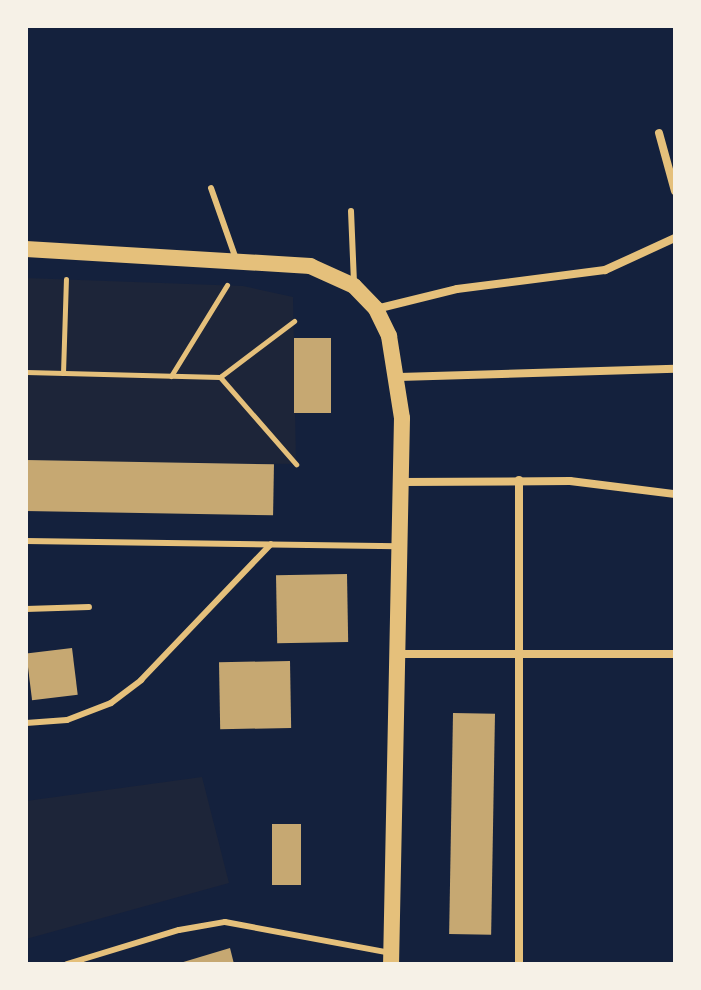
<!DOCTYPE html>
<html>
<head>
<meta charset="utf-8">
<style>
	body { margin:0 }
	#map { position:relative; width:701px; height:990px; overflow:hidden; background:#14213d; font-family:Cabin,sans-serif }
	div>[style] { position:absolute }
	.green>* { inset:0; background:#1d2539 }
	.building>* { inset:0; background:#c6a872; transform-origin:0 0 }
	.path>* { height:5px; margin:-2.5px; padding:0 2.5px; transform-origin:2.5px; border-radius:2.5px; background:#e5c07b }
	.service>* { height:6px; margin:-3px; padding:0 3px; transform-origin:3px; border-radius:3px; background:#e5c07b }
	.minor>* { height:8px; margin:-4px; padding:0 4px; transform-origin:4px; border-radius:4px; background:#e5c07b }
	.secondary>* { height:16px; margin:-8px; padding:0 8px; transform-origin:8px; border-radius:8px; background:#e5c07b }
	span { translate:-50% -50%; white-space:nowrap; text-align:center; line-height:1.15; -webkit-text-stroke:8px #f6f1e7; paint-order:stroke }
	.frame { position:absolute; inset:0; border:28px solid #f6f1e7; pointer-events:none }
</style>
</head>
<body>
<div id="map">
	<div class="green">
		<div style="clip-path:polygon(26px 278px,243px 286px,293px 297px,296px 464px,26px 460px)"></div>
		<div style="clip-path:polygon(202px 777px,229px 883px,26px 939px,26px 801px)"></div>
	</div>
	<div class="building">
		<div style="left:294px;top:338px;width:37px;height:75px"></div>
		<div style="left:26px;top:460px;width:248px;height:51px;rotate:1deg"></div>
		<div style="left:347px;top:574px;width:68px;height:71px;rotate:89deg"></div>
		<div style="left:72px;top:648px;width:47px;height:46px;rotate:83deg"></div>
		<div style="left:290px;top:661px;width:67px;height:71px;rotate:89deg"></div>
		<div style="left:453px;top:713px;width:42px;height:221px;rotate:1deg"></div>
		<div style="left:272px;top:824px;width:29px;height:61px"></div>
		<div style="clip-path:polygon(230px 948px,234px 964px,180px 964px,180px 963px)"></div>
	</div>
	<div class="path">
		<div style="left:26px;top:372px;width:194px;rotate:1.5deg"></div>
		<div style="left:220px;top:377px;width:116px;rotate:48.9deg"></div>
		<div style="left:63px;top:373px;width:94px;rotate:-88.2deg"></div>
		<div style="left:171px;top:376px;width:107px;rotate:-58.4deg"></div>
		<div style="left:220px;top:377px;width:93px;rotate:-37.1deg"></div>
	</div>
	<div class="service">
		<div style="left:211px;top:188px;width:75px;rotate:70.6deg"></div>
		<div style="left:351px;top:211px;width:73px;rotate:87.6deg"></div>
		<div style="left:26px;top:541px;width:372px;rotate:0.8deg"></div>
		<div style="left:26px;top:609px;width:63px;rotate:-1.8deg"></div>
		<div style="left:26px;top:723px;width:41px;rotate:-4.2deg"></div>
		<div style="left:67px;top:720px;width:47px;rotate:-21.1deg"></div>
		<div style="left:111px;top:703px;width:38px;rotate:-37deg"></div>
		<div style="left:141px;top:680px;width:188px;rotate:-46.3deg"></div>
		<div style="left:67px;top:964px;width:117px;rotate:-16.9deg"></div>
		<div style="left:179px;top:930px;width:47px;rotate:-9.9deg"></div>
		<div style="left:225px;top:922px;width:168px;rotate:10.6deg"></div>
	</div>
	<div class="minor">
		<div style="left:659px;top:133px;width:60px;rotate:74.6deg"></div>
		<div style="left:376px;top:309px;width:83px;rotate:-13.9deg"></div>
		<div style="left:457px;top:289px;width:149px;rotate:-7.3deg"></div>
		<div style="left:605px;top:270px;width:77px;rotate:-24.6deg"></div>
		<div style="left:399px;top:377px;width:276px;rotate:-1.7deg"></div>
		<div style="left:402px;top:482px;width:168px;rotate:-0.3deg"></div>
		<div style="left:570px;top:481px;width:106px;rotate:7.1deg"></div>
		<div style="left:398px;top:654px;width:277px"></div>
		<div style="left:519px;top:964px;width:484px;rotate:-90deg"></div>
	</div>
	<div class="secondary">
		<div style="left:26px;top:249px;width:285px;rotate:3.4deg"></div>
		<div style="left:310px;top:266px;width:48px;rotate:24.4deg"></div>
		<div style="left:354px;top:286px;width:32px;rotate:46deg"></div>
		<div style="left:376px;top:309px;width:30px;rotate:64deg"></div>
		<div style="left:389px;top:336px;width:83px;rotate:81deg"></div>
		<div style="left:402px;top:418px;width:546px;rotate:91.15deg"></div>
	</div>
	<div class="frame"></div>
</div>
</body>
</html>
